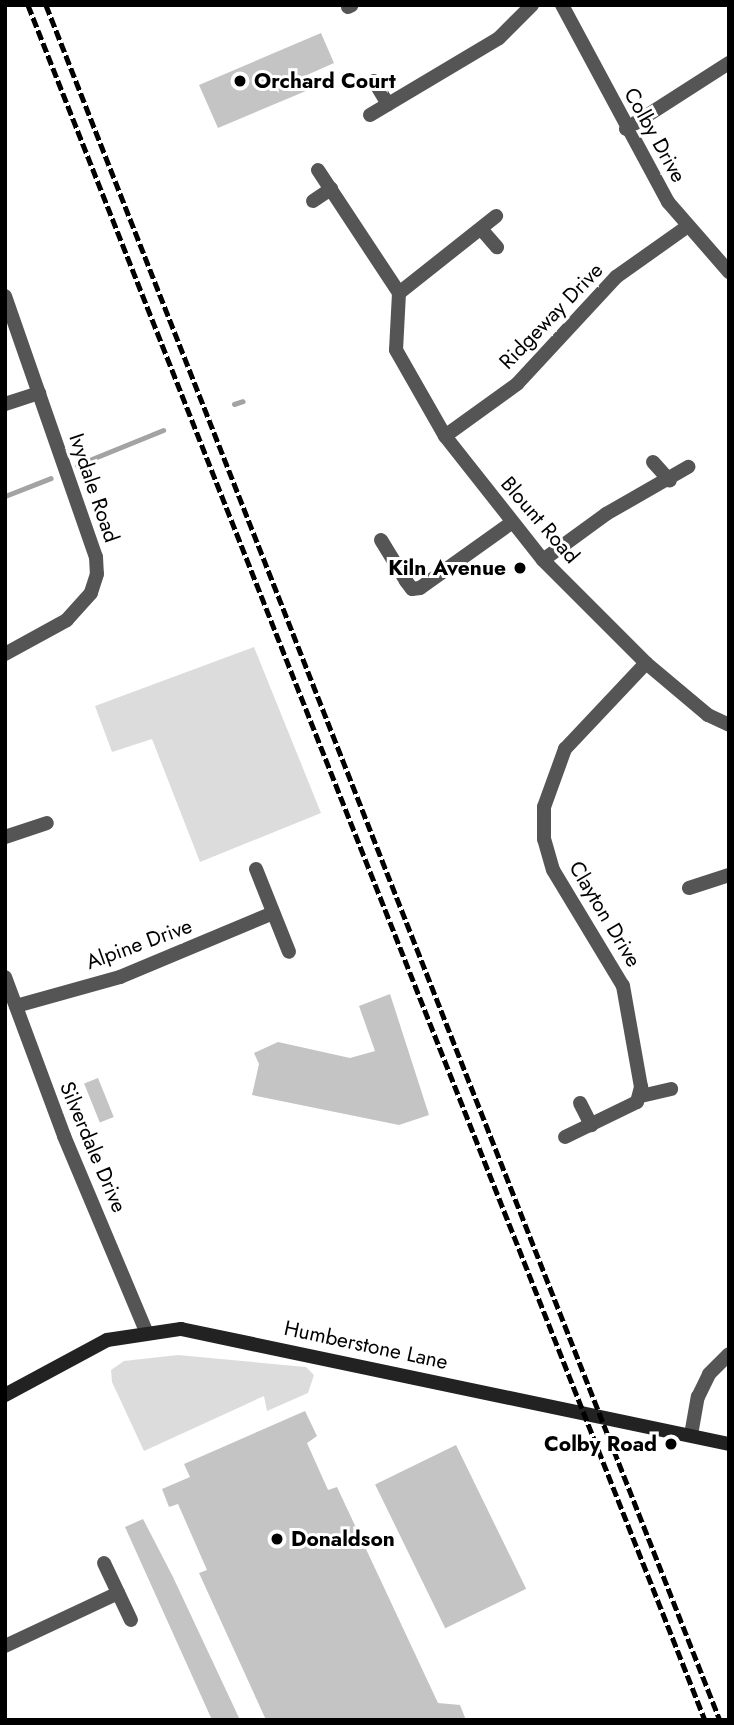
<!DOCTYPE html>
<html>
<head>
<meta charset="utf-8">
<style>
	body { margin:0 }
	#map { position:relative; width:734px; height:1725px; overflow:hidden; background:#fff; font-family:Jost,sans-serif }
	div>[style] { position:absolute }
	.green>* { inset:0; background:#dcdcdc }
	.stream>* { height:5px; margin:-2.5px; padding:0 2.5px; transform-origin:2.5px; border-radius:2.5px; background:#a3a3a3 }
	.building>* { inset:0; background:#c4c4c4; transform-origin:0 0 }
	.street>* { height:14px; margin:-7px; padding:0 7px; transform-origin:7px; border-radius:7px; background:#555 }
	.secondary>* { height:14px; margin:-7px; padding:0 7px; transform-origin:7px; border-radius:7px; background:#222 }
	.rail>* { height:5px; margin-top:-2.5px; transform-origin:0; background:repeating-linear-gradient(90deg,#000 0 10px,transparent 0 13.5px) }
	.dots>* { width:19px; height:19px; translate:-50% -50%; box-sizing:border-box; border:4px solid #fff; border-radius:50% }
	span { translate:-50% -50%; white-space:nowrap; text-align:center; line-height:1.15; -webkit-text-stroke:6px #fff; paint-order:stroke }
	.poi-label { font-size:21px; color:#000; font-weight:700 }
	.left { translate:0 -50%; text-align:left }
	.right { translate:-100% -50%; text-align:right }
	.street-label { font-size:21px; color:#000 }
	.frame { position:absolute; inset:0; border:7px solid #000; pointer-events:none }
</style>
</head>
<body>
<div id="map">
	<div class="green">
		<div style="clip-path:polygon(254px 647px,321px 813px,200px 862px,152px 739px,112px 752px,95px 706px)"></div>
		<div style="clip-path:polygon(178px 1355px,306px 1367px,314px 1375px,308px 1393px,267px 1411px,264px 1396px,144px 1451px,112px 1382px,111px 1370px,124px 1361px)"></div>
	</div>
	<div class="stream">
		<div style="left:234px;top:404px;width:9px;rotate:-18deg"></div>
		<div style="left:77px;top:465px;width:93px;rotate:-22.1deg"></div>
		<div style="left:5px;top:496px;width:49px;rotate:-21.4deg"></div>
	</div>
	<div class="building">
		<div style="clip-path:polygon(321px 33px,334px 63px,307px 75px,313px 88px,218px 128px,199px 85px)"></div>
		<div style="clip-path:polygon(390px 994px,429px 1115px,399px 1125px,252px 1095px,259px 1064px,254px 1053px,278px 1042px,350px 1058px,375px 1051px,359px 1006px)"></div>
		<div style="left:98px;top:1078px;width:42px;height:15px;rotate:68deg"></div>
		<div style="clip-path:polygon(305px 1411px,317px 1436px,307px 1443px,328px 1490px,337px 1487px,438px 1703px,460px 1705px,466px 1720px,266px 1720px,199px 1573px,207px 1570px,178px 1504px,169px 1507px,162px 1489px,190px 1477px,184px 1464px)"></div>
		<div style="left:456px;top:1445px;width:160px;height:90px;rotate:64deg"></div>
		<div style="clip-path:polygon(143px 1519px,173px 1577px,240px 1720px,212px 1720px,125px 1527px)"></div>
	</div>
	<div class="street">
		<div style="left:562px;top:5px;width:224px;rotate:61.7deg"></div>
		<div style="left:668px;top:202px;width:93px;rotate:48.9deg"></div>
		<div style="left:348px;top:7px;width:4px;rotate:-27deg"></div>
		<div style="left:374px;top:81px;width:27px;rotate:59deg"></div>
		<div style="left:370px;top:115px;width:150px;rotate:-30.8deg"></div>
		<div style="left:499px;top:38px;width:47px;rotate:-45deg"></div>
		<div style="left:626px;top:129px;width:122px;rotate:-32.7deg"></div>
		<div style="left:318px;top:170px;width:147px;rotate:56.6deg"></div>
		<div style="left:399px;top:293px;width:57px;rotate:93deg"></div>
		<div style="left:396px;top:350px;width:99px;rotate:60.3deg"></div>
		<div style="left:445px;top:436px;width:158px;rotate:51.7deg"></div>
		<div style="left:543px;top:560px;width:146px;rotate:45deg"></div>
		<div style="left:646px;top:663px;width:81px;rotate:40deg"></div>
		<div style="left:708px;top:715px;width:23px;rotate:25deg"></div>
		<div style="left:313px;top:201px;width:22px;rotate:-34deg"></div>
		<div style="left:482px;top:230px;width:23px;rotate:49deg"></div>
		<div style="left:399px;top:293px;width:124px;rotate:-38.4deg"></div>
		<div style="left:5px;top:296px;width:276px;rotate:70.8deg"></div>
		<div style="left:96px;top:557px;width:17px;rotate:87deg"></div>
		<div style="left:97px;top:574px;width:20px;rotate:108deg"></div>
		<div style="left:91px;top:593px;width:36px;rotate:132deg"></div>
		<div style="left:67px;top:620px;width:71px;rotate:151.3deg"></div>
		<div style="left:5px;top:404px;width:36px;rotate:-18deg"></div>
		<div style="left:445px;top:436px;width:89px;rotate:-35.8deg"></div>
		<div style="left:517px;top:384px;width:146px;rotate:-47.2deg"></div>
		<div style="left:616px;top:277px;width:88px;rotate:-35.3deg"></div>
		<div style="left:653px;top:462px;width:25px;rotate:48deg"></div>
		<div style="left:381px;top:540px;width:48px;rotate:58.6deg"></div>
		<div style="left:406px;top:581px;width:10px;rotate:53deg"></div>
		<div style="left:412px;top:589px;width:8px;rotate:-7deg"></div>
		<div style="left:420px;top:588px;width:112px;rotate:-35.5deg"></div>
		<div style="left:543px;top:560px;width:78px;rotate:-36.1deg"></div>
		<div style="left:606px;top:514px;width:95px;rotate:-29.8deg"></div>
		<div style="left:5px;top:837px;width:44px;rotate:-18.4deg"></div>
		<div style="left:256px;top:869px;width:89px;rotate:68.3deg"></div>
		<div style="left:689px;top:888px;width:42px;rotate:-18deg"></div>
		<div style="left:5px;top:977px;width:170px;rotate:69.6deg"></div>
		<div style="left:64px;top:1136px;width:212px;rotate:67.2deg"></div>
		<div style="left:16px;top:1006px;width:108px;rotate:-15.6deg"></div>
		<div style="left:120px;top:977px;width:166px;rotate:-22.7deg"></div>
		<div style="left:641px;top:1096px;width:31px;rotate:-13deg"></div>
		<div style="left:580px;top:1103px;width:25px;rotate:63deg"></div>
		<div style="left:565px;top:1137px;width:80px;rotate:-25.9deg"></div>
		<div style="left:637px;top:1102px;width:16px;rotate:-75deg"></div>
		<div style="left:641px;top:1087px;width:103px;rotate:-100.1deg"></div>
		<div style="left:623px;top:986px;width:135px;rotate:-121.1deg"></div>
		<div style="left:553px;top:870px;width:32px;rotate:-106deg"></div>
		<div style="left:544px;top:839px;width:32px;rotate:-90deg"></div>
		<div style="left:544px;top:807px;width:62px;rotate:-70.1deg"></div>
		<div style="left:565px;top:749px;width:118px;rotate:-46.7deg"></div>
		<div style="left:691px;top:1435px;width:39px;rotate:-80deg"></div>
		<div style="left:698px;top:1397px;width:25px;rotate:-64deg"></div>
		<div style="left:709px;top:1374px;width:28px;rotate:-45deg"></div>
		<div style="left:104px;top:1563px;width:63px;rotate:64.7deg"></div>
		<div style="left:5px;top:1646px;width:125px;rotate:-25.1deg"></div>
	</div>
	<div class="secondary">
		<div style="left:5px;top:1395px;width:116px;rotate:-28.3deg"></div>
		<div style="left:107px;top:1340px;width:75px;rotate:-8.5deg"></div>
		<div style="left:181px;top:1329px;width:560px;rotate:11.85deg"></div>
	</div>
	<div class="rail">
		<div style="left:28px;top:5px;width:1844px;rotate:68.46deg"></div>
		<div style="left:46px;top:5px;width:1843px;rotate:68.55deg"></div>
	</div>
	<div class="dots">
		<div style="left:240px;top:81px;background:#000"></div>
		<div style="left:520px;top:568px;background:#000"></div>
		<div style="left:671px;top:1444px;background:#000"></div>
		<div style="left:277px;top:1539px;background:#000"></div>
	</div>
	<div class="poi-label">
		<span class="left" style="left:254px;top:81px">Orchard Court</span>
		<span class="right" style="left:506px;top:568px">Kiln Avenue</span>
		<span class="right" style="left:657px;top:1444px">Colby Road</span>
		<span class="left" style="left:291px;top:1539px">Donaldson</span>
	</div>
	<div class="street-label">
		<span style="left:655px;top:135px;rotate:61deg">Colby Drive</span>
		<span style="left:551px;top:316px;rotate:-46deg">Ridgeway Drive</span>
		<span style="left:94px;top:488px;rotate:71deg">Ivydale Road</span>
		<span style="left:540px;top:520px;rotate:49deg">Blount Road</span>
		<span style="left:605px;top:914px;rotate:59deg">Clayton Drive</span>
		<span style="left:139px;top:944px;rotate:-20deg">Alpine Drive</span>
		<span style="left:93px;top:1147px;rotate:67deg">Silverdale Drive</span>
		<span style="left:366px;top:1345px;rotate:12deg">Humberstone Lane</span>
	</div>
	<div class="frame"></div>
</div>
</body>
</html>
